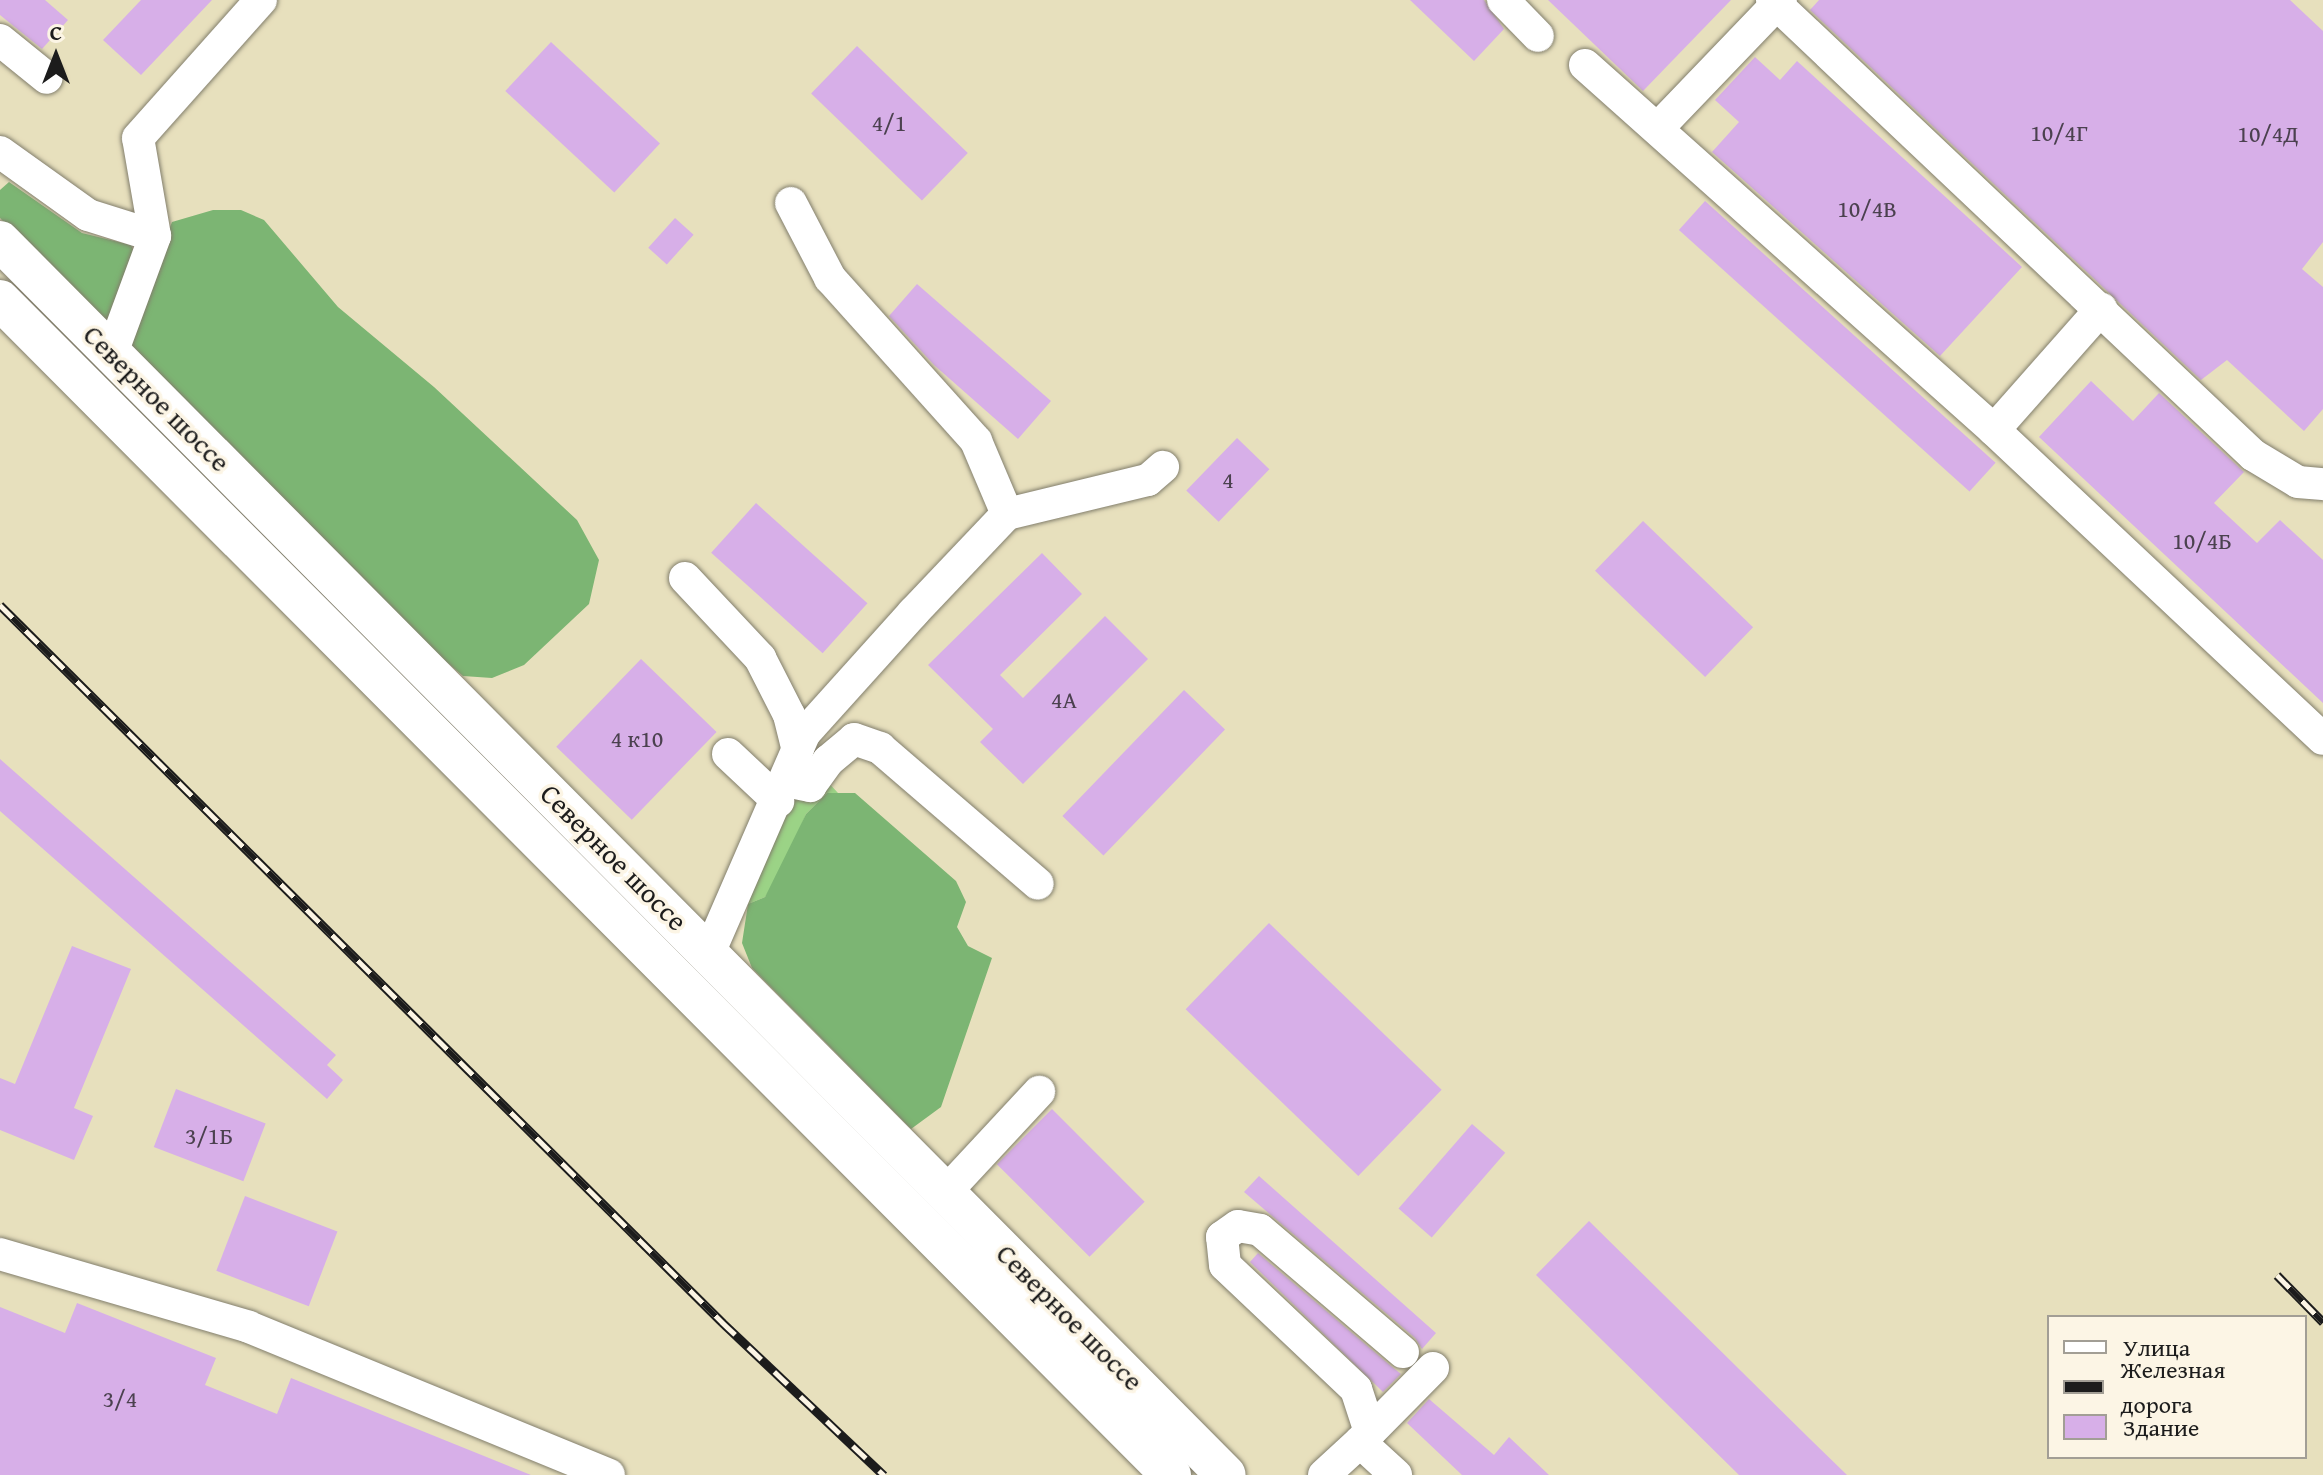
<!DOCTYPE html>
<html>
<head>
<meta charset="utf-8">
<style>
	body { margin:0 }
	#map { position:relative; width:2323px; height:1475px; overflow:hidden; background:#e7e0bd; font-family:"Gentium Book Plus",serif }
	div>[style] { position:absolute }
	.green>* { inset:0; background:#9bd386 }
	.forest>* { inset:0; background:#7cb573 }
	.building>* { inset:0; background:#d7afe8; transform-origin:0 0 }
	.roads { filter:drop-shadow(0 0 2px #827e6c) drop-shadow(0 0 2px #827e6c) }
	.minor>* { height:32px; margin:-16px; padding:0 16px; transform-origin:16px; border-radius:16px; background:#fff }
	.major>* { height:40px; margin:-20px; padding:0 20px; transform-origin:20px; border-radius:20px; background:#fff }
	.rail>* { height:9px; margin-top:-4.5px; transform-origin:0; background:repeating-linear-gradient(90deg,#fcf5e5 0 18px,#1c1c1c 0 36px); box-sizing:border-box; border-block:2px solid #1c1c1c }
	span { translate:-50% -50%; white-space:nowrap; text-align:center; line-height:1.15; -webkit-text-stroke:7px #fcf5e5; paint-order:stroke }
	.number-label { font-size:24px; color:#4b414f }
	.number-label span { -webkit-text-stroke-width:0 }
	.street-label { font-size:28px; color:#1c1c1c }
	.legend { position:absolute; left:2047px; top:1315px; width:260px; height:144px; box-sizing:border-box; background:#fcf5e5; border:2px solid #a29e95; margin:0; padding:10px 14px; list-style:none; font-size:24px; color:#1c1c1c }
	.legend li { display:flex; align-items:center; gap:16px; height:40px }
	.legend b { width:40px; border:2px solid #a29e95 }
	.north { position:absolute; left:16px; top:16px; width:80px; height:80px; -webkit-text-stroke:6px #fcf5e5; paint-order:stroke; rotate:0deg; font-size:22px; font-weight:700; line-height:32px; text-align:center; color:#1c1c1c }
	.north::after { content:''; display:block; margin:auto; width:28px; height:36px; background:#1c1c1c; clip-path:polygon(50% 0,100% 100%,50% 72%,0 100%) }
</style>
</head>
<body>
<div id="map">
	<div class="green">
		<div style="clip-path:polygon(813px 766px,838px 793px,827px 793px,806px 814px,780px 875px,765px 897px,748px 904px,783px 811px)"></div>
	</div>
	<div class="forest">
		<div style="clip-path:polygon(9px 182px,82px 233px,131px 245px,138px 259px,115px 317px,102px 322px,0 218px,0 190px)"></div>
		<div style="clip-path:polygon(213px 210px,241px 210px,264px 220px,338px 307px,434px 387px,577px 520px,599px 560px,589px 604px,524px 665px,492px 678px,463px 676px,397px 620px,132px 350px,128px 333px,172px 222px)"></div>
		<div style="clip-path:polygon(827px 793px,855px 793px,956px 881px,966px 902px,957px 927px,968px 946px,992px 958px,941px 1107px,911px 1129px,752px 968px,742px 943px,748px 904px,765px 897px,806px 814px)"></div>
	</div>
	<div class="building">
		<div style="clip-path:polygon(0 0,45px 0,68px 20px,42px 49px,0 15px)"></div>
		<div style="clip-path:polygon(141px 0,212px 0,141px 75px,103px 40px)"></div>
		<div style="clip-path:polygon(1410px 0,1484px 0,1504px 29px,1474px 61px)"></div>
		<div style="clip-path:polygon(1548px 0,1731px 0,1643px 91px)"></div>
		<div style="clip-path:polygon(1819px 0,2290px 0,2323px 31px,2323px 242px,2302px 269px,2323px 287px,2323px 409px,2304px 431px,2227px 360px,2201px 380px,1810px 10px)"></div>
		<div style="left:551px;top:42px;width:149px;height:67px;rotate:43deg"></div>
		<div style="left:857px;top:46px;width:154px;height:66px;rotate:44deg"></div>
		<div style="clip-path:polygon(1755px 57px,1780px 80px,1797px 61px,2022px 267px,1940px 356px,1712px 152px,1739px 122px,1715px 100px)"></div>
		<div style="left:1705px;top:201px;width:391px;height:39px;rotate:42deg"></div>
		<div style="left:675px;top:218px;width:25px;height:40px;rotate:42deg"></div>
		<div style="clip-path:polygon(917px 284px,1051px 401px,1018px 439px,934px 365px,889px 316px)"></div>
		<div style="clip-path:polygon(2091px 381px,2133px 421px,2159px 393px,2244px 472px,2214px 503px,2257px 543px,2280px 520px,2323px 560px,2323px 703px,2039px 437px)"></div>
		<div style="left:1237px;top:438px;width:45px;height:73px;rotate:44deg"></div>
		<div style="left:756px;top:503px;width:150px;height:67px;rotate:42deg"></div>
		<div style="left:1643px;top:521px;width:153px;height:69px;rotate:44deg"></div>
		<div style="clip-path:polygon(1042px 553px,1082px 594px,1000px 675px,1023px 698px,1105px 616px,1148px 659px,1023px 784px,980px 742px,993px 729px,928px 665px)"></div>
		<div style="left:641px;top:659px;width:105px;height:122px;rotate:44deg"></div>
		<div style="left:1184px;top:690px;width:57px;height:175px;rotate:44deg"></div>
		<div style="clip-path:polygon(0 759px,336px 1055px,327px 1065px,343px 1080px,327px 1099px,0 811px)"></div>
		<div style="left:1269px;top:923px;width:240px;height:120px;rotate:44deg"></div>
		<div style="clip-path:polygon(72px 946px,131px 969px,74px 1108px,93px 1116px,74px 1160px,0 1130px,0 1078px,15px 1084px)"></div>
		<div style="left:176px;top:1089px;width:96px;height:62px;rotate:21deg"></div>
		<div style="left:1052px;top:1109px;width:131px;height:78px;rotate:45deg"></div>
		<div style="left:1472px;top:1124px;width:44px;height:112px;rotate:41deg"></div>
		<div style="clip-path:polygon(1259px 1176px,1436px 1333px,1422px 1349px,1415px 1338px,1244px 1192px)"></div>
		<div style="left:245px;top:1196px;width:99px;height:80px;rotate:21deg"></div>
		<div style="clip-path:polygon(1589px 1221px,1810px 1439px,1847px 1475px,1739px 1475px,1536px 1275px)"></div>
		<div style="clip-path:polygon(1258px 1253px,1391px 1366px,1401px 1374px,1383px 1392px,1250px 1262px)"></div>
		<div style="clip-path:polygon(77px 1303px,216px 1358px,205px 1385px,277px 1414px,291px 1378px,531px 1475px,0 1475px,0 1307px,65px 1333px)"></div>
		<div style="clip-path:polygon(1429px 1399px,1494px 1455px,1509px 1437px,1549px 1475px,1462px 1475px,1407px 1423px)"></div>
	</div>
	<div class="roads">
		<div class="minor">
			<div style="left:1503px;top:0;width:50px;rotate:45.8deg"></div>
			<div style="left:1772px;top:0;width:662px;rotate:43.41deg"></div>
			<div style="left:2253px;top:455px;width:52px;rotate:31deg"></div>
			<div style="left:2298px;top:482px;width:25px;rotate:5deg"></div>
			<div style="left:0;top:40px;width:60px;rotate:39deg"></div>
			<div style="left:1585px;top:65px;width:548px;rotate:41.75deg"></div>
			<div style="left:1994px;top:430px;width:451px;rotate:43.2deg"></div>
			<div style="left:1659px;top:127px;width:176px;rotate:-46.2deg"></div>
			<div style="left:0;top:152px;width:108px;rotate:35.6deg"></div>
			<div style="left:88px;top:215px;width:70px;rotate:17.4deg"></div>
			<div style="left:791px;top:203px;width:85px;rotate:62.5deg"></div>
			<div style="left:830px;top:278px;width:219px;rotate:48.1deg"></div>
			<div style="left:976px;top:441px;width:79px;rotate:67deg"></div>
			<div style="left:112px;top:353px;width:125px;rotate:-69.8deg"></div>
			<div style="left:155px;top:236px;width:99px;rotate:-99.8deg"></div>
			<div style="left:138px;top:138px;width:185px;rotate:-48.3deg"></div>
			<div style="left:1994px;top:430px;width:162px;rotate:-48.5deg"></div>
			<div style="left:685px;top:578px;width:110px;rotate:46.8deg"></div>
			<div style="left:760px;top:658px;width:64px;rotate:63deg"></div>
			<div style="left:789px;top:715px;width:36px;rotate:76deg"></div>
			<div style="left:728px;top:754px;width:69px;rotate:43.2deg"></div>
			<div style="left:786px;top:781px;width:25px;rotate:12deg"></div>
			<div style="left:810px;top:786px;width:31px;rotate:-54deg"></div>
			<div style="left:828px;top:761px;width:34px;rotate:-40deg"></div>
			<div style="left:854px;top:739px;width:28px;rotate:19deg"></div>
			<div style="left:880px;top:748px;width:208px;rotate:40.7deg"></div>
			<div style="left:709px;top:953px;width:239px;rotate:-66.5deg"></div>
			<div style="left:804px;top:734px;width:163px;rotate:-48deg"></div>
			<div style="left:913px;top:613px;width:137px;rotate:-46.5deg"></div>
			<div style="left:1007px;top:514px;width:145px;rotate:-13.6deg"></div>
			<div style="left:1148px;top:480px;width:20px;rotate:-41deg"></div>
			<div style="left:946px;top:1192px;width:137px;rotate:-47.1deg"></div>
			<div style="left:0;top:1254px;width:259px;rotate:16.3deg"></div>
			<div style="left:249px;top:1327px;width:389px;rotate:22.3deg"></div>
			<div style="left:1370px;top:1432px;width:45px;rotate:-108deg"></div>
			<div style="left:1356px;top:1389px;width:180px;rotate:-136.6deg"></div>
			<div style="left:1225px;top:1265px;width:28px;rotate:-96deg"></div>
			<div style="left:1222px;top:1237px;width:19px;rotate:-35deg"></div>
			<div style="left:1238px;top:1226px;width:22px;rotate:10deg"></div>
			<div style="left:1260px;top:1230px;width:188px;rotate:40.5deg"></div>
			<div style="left:1360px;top:1442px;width:104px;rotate:-45.4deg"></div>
			<div style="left:1324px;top:1475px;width:49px;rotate:-42.5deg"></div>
			<div style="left:1360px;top:1442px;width:49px;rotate:42.5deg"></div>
		</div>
		<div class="major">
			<div style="left:0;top:241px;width:1739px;rotate:45.19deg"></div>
			<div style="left:0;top:300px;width:1659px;rotate:45.1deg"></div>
		</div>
	</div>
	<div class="rail">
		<div style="left:0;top:605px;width:1018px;rotate:44.8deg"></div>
		<div style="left:722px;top:1322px;width:223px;rotate:43.4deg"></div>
		<div style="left:2277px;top:1275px;width:66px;rotate:45.6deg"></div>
	</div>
	<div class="number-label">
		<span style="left:889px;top:123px">4/1</span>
		<span style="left:2059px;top:133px">10/4Г</span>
		<span style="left:2268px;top:134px">10/4Д</span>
		<span style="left:1867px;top:209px">10/4В</span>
		<span style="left:1228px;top:480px">4</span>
		<span style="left:2202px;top:541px">10/4Б</span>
		<span style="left:1064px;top:700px">4А</span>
		<span style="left:637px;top:739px">4 к10</span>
		<span style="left:209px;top:1136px">3/1Б</span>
		<span style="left:120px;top:1399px">3/4</span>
	</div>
	<div class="street-label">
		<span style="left:157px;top:398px;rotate:45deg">Северное шоссе</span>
		<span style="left:614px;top:857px;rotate:45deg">Северное шоссе</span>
		<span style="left:1070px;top:1317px;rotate:45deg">Северное шоссе</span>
	</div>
	<ul class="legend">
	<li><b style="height:10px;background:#fff"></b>Улица</li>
	<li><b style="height:10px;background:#1c1c1c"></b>Железная дорога</li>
	<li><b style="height:22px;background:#d7afe8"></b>Здание</li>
	</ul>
	<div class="north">С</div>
</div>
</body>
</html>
